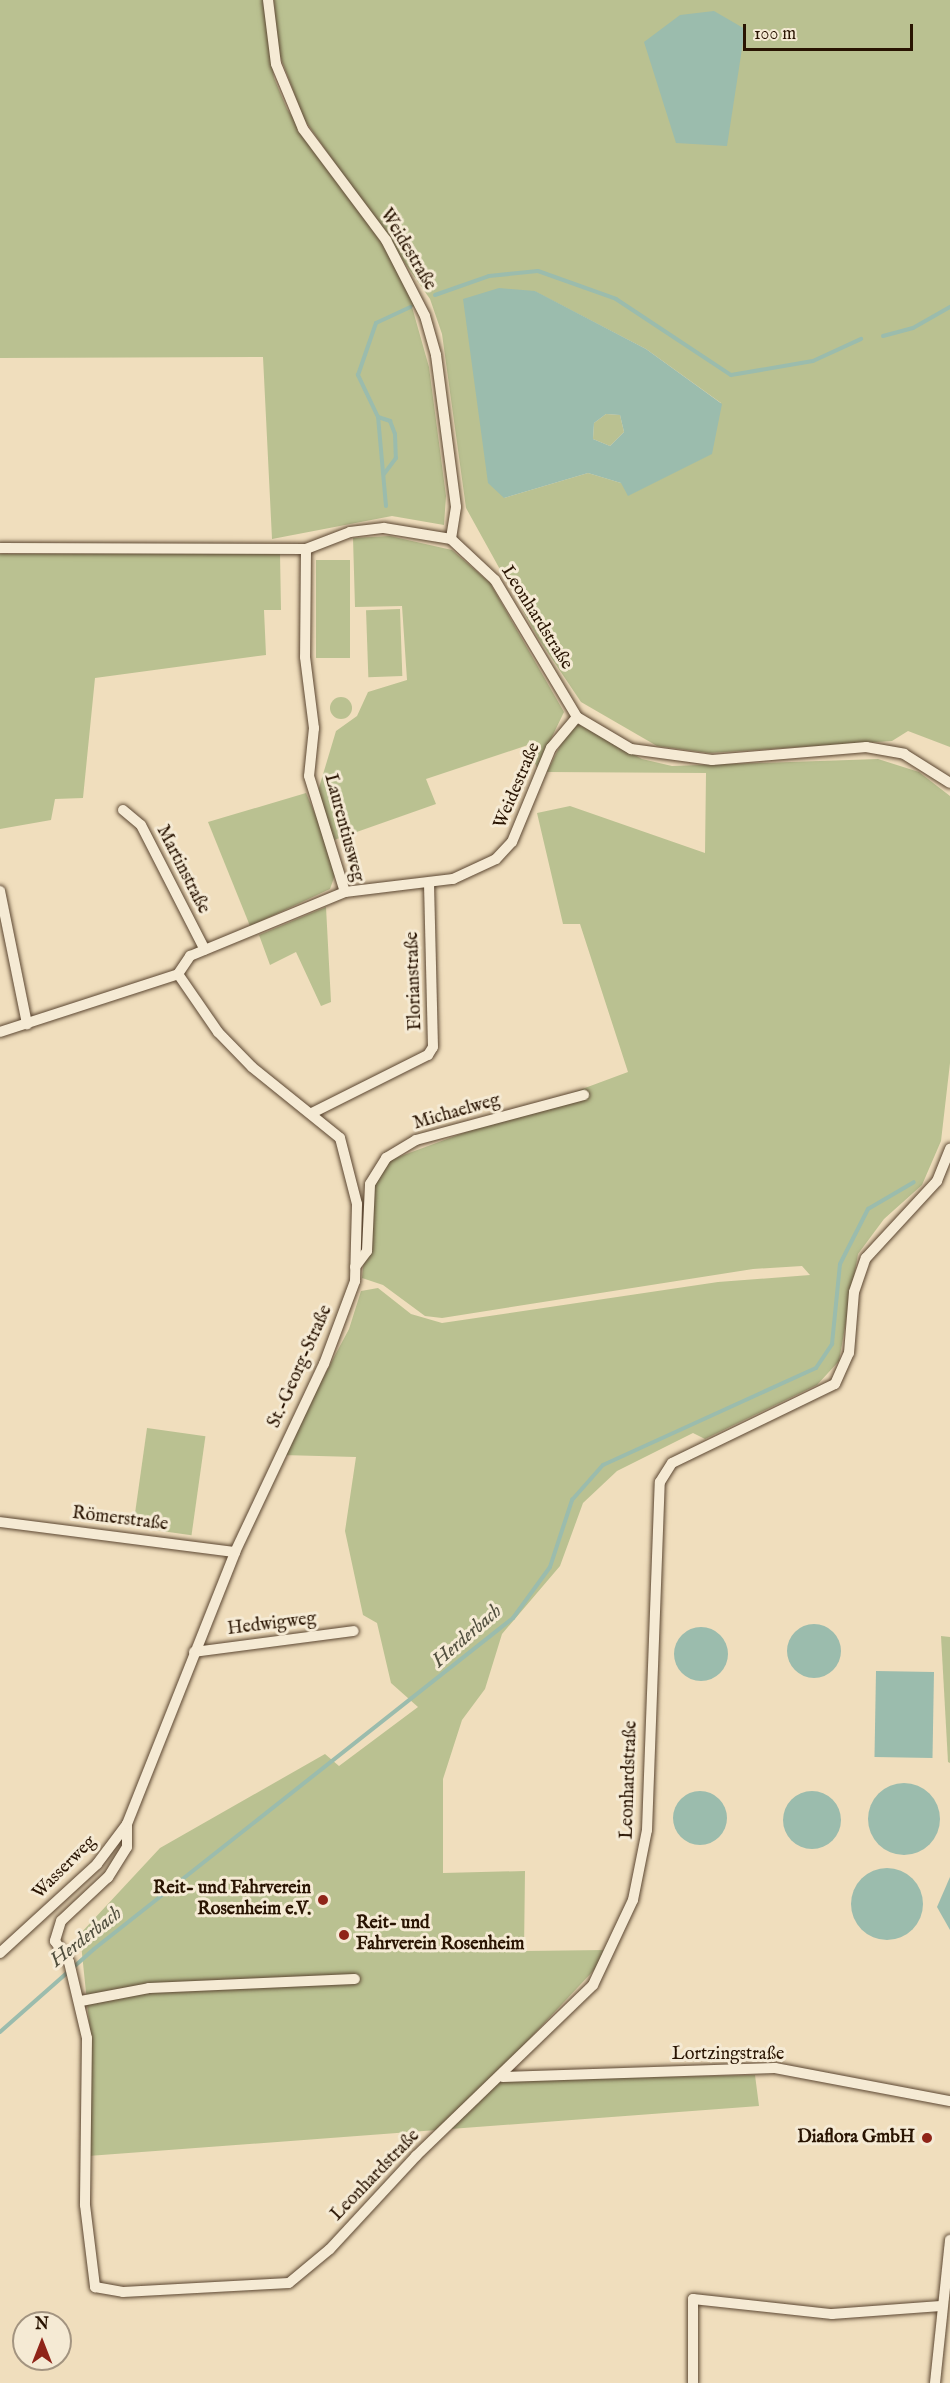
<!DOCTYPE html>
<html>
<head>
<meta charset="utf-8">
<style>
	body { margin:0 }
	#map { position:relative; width:950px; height:2383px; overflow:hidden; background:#f0debd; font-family:"IM FELL English",serif }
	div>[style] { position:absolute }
	.green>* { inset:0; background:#bac191; transform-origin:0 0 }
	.round { border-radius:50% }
	.water>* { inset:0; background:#9bbcad; transform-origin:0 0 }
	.stream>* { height:4px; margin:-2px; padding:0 2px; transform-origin:2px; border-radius:2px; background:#9bbcad }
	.roads { filter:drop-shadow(0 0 2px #5b4631) drop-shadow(0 0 2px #5b4631) }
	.street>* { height:10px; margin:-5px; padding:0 5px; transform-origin:5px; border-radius:5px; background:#f5ead4 }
	.dots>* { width:16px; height:16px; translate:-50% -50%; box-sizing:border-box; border:3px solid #f5ead4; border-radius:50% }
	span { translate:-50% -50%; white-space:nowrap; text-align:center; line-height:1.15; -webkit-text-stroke:6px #f5ead4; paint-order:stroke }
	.street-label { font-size:18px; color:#291402 }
	.poi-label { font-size:18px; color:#291402; font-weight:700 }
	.right { translate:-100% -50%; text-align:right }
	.left { translate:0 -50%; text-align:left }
	.water-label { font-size:20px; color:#514f3e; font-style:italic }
	.north { position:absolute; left:12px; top:2311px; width:60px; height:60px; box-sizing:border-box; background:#f5ead4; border:2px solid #a39480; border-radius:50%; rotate:0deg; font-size:16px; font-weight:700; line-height:24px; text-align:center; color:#291402 }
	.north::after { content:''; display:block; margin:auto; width:21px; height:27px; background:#8f2418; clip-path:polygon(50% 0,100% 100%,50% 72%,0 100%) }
	.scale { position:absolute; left:743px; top:24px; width:170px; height:27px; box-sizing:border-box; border:3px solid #291402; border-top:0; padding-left:8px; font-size:18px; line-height:21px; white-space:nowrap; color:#291402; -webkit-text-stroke:4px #f5ead4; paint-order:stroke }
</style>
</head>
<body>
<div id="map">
	<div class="green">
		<div style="clip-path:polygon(0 0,263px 0,274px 78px,287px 109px,404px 275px,418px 305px,412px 307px,429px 367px,446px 496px,444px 525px,392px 516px,272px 539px,263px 357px,0 358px)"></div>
		<div style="clip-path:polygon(evenodd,274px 0,950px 0,950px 747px,908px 731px,892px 741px,709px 753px,657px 746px,581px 702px,538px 638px,466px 508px,442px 334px,430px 299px,304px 119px,277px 48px,274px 0,534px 291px,646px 349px,721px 403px,621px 483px,588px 473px,504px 498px,534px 291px)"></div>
		<div style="clip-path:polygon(606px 414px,620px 415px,624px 432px,610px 446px,593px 439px,594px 423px)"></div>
		<div style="clip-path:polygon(390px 536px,452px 550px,490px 583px,564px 712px,537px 768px,528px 745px,426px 779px,436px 804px,334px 840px,318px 791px,336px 731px,357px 716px,368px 692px,407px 680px,402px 606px,355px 607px,353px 538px)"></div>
		<div style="clip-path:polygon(280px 553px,281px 610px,264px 610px,266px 655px,95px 678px,83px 798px,55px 799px,51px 820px,0 829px,0 554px)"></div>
		<div style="left:316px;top:560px;width:34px;height:98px"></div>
		<div style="left:400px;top:609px;width:67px;height:34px;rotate:88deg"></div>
		<div class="round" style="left:330px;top:697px;width:22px;height:22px"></div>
		<div style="clip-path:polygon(578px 724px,642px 759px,672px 766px,878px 759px,919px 772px,950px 796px,950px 1063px,941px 1141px,922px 1185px,884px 1219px,858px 1254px,839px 1361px,817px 1385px,705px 1439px,693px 1433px,617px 1471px,583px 1503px,560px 1566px,502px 1634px,485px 1689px,462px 1720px,443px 1779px,443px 1873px,525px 1871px,524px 1951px,606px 1950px,595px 1969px,490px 2081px,755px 2075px,759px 2106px,88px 2156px,91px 2041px,80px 1934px,160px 1848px,325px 1754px,339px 1766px,418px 1707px,391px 1683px,377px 1623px,363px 1615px,345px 1531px,356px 1457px,282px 1455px,349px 1329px,361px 1291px,378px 1288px,411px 1314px,442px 1323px,718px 1282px,810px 1275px,802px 1266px,753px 1269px,442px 1318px,425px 1316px,383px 1285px,362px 1278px,372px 1182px,382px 1163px,628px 1072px,580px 924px,563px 924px,537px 813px,570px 806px,705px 853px,706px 773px,547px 772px,562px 742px)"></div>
		<div style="clip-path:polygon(306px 793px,328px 844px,335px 875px,330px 889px,250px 926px,208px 822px)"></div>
		<div style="clip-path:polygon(326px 907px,331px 1002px,321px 1006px,296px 952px,270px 965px,259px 935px)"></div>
		<div style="left:147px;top:1428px;width:59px;height:100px;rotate:8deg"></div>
		<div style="clip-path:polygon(941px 1636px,950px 1637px,950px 1763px,948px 1762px)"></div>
	</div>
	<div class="water">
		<div style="clip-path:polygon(714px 11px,745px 29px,727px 146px,676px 143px,644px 42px,680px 15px)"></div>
		<div style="clip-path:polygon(evenodd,499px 288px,535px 291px,646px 349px,722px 404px,712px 454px,628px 496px,621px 483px,588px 473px,504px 498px,488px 483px,463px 299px,499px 288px,606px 414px,620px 415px,624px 432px,610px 446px,593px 439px,594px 423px,606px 414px)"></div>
		<div class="round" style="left:787px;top:1624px;width:54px;height:54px"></div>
		<div class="round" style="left:674px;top:1627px;width:54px;height:54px"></div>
		<div style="left:876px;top:1671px;width:58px;height:86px;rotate:1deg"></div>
		<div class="round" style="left:868px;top:1783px;width:72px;height:72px"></div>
		<div class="round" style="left:673px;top:1791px;width:54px;height:54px"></div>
		<div class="round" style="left:783px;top:1791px;width:58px;height:58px"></div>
		<div class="round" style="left:851px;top:1868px;width:72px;height:72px"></div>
		<div style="clip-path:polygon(950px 1877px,950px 1930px,937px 1907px)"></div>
	</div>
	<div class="stream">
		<div style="left:435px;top:295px;width:57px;rotate:-19.4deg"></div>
		<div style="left:489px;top:276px;width:49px;rotate:-5.8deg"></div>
		<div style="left:538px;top:271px;width:83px;rotate:19.7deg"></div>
		<div style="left:616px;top:299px;width:138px;rotate:33.5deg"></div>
		<div style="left:731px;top:375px;width:83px;rotate:-9.7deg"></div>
		<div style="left:813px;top:361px;width:53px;rotate:-24.6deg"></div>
		<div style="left:883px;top:336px;width:31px;rotate:-15deg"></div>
		<div style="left:913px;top:328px;width:43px;rotate:-29.6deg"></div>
		<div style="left:378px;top:417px;width:13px;rotate:18deg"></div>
		<div style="left:390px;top:421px;width:14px;rotate:69deg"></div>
		<div style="left:395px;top:434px;width:24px;rotate:88deg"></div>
		<div style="left:396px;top:458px;width:20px;rotate:127deg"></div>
		<div style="left:386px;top:506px;width:89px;rotate:-95.1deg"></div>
		<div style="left:378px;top:417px;width:47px;rotate:-115.5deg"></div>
		<div style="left:358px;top:375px;width:55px;rotate:-70.9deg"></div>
		<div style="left:376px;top:323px;width:38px;rotate:-25deg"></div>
		<div style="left:0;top:2032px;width:125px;rotate:-41.4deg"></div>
		<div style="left:94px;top:1949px;width:534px;rotate:-38.31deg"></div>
		<div style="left:513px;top:1618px;width:63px;rotate:-54deg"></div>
		<div style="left:550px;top:1567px;width:71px;rotate:-71.8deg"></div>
		<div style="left:572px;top:1500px;width:47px;rotate:-48.5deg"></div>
		<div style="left:603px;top:1465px;width:234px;rotate:-24.5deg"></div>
		<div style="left:816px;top:1368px;width:29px;rotate:-56deg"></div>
		<div style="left:832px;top:1344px;width:80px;rotate:-84.3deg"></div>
		<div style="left:840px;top:1264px;width:62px;rotate:-63deg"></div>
		<div style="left:868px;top:1209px;width:53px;rotate:-30.4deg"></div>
	</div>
	<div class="roads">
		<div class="street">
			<div style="left:268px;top:0;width:64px;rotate:82.9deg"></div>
			<div style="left:276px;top:64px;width:70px;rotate:67.4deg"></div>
			<div style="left:303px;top:129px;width:139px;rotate:53.2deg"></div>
			<div style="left:386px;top:240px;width:85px;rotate:62.8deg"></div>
			<div style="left:425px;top:316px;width:41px;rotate:74.2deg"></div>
			<div style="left:436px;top:355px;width:153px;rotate:82.5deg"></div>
			<div style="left:456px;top:507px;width:32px;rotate:99deg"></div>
			<div style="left:0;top:548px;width:306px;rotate:0.2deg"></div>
			<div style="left:306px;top:549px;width:47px;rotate:-21.1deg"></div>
			<div style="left:350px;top:532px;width:34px;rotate:-7deg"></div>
			<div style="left:384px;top:528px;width:68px;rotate:9.3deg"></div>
			<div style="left:451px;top:539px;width:60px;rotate:43deg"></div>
			<div style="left:495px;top:580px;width:160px;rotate:59.1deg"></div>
			<div style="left:577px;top:717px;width:63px;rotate:30.7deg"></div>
			<div style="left:631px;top:749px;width:82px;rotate:7.7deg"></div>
			<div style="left:712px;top:760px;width:155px;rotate:-4.8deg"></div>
			<div style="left:866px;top:747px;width:39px;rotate:10deg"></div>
			<div style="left:904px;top:754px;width:54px;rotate:32.2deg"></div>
			<div style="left:306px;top:549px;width:108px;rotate:90.5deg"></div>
			<div style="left:305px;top:657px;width:72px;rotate:82.8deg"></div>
			<div style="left:314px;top:728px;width:48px;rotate:95.9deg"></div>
			<div style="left:309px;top:776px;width:121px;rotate:72.8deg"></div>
			<div style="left:123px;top:810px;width:23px;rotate:40deg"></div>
			<div style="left:141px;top:825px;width:140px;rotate:62.9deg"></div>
			<div style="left:0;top:891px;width:136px;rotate:78.5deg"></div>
			<div style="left:178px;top:974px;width:22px;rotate:-56deg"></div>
			<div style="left:190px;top:956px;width:168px;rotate:-22.4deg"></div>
			<div style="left:345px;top:892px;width:109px;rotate:-6.9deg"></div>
			<div style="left:453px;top:879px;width:47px;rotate:-24.9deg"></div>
			<div style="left:496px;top:859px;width:23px;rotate:-47deg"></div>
			<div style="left:512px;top:842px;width:102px;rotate:-67.5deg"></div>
			<div style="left:551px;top:748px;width:40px;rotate:-50deg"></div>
			<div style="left:0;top:1032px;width:187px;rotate:-18deg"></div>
			<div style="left:312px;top:1113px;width:130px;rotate:-26.6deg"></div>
			<div style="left:428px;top:1055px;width:9px;rotate:-58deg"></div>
			<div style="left:433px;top:1047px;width:163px;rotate:-91.4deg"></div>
			<div style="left:355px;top:1267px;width:20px;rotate:-53deg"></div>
			<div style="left:367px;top:1251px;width:67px;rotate:-87.4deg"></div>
			<div style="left:370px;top:1184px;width:31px;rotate:-58deg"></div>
			<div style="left:386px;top:1158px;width:35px;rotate:-31deg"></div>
			<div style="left:416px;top:1140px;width:174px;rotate:-15deg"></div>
			<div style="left:0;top:1522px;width:237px;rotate:7.3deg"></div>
			<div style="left:194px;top:1652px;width:161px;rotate:-7.5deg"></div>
			<div style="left:127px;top:1824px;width:23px;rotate:90deg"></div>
			<div style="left:127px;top:1847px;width:36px;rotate:122deg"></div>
			<div style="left:108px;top:1877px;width:64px;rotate:136.9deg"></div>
			<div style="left:61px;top:1921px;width:21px;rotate:107deg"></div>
			<div style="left:55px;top:1941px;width:25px;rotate:56deg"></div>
			<div style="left:69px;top:1962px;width:78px;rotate:76.7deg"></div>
			<div style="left:87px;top:2038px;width:167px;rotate:90.7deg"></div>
			<div style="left:85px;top:2205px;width:83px;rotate:83deg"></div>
			<div style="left:95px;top:2287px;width:28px;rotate:10deg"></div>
			<div style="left:123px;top:2292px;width:166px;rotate:-3.1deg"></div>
			<div style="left:289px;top:2283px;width:53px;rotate:-39.7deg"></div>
			<div style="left:330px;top:2249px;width:127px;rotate:-47.2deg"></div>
			<div style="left:416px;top:2156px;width:246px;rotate:-44deg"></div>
			<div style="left:593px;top:1985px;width:94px;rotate:-64.8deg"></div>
			<div style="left:633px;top:1900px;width:71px;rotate:-78.7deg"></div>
			<div style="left:647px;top:1830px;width:348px;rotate:-87.9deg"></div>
			<div style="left:660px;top:1482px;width:22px;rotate:-58deg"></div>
			<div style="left:672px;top:1463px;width:181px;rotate:-25.9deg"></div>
			<div style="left:835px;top:1384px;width:34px;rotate:-66deg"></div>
			<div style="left:849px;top:1353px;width:61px;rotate:-85.3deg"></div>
			<div style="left:854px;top:1292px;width:36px;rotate:-71deg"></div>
			<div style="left:866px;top:1258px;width:105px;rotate:-47.3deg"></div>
			<div style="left:937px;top:1181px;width:35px;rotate:-68deg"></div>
			<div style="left:0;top:1953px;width:132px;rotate:-42.5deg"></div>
			<div style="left:97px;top:1864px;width:50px;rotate:-53.1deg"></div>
			<div style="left:127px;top:1824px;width:293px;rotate:-68.3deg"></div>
			<div style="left:235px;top:1552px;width:208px;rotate:-64.7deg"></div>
			<div style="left:324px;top:1364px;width:89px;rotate:-69.5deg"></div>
			<div style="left:355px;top:1281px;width:77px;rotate:-88.5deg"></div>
			<div style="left:357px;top:1204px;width:68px;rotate:-104.4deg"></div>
			<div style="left:340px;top:1138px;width:113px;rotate:-141.1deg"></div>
			<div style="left:252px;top:1067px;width:49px;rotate:-134.2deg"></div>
			<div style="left:218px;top:1032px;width:70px;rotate:-124.6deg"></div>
			<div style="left:81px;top:2001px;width:69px;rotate:-10.8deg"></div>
			<div style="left:149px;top:1988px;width:206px;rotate:-2.5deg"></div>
			<div style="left:503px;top:2077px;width:272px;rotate:-1.9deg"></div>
			<div style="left:775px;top:2068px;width:178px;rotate:10.7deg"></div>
			<div style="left:693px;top:2383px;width:84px;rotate:-90deg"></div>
			<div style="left:693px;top:2299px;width:140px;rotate:6.2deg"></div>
			<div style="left:832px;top:2314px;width:109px;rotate:-4.2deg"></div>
			<div style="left:935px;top:2383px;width:144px;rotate:-84deg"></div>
		</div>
	</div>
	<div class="dots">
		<div style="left:323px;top:1900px;background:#8f2418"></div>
		<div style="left:344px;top:1935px;background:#8f2418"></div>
		<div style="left:927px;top:2138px;background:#8f2418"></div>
	</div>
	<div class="street-label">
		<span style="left:407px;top:250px;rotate:59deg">Weidestraße</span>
		<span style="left:536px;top:618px;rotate:58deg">Leonhardstraße</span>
		<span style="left:518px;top:786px;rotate:-67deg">Weidestraße</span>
		<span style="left:343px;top:828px;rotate:75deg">Laurentiusweg</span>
		<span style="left:182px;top:870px;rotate:63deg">Martinstraße</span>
		<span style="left:415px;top:981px;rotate:-92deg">Florianstraße</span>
		<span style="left:457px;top:1113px;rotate:-16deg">Michaelweg</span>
		<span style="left:301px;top:1367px;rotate:-66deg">St.-Georg-Straße</span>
		<span style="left:120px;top:1520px;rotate:7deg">Römerstraße</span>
		<span style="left:272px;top:1625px;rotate:-7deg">Hedwigweg</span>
		<span style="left:630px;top:1780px;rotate:-88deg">Leonhardstraße</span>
		<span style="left:65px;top:1868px;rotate:-45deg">Wasserweg</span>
		<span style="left:728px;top:2055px">Lortzingstraße</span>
		<span style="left:376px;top:2176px;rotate:-46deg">Leonhardstraße</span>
	</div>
	<div class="poi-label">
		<span class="right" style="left:311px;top:1900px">Reit- und Fahrverein<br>Rosenheim e.V.</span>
		<span class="left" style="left:356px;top:1935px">Reit- und<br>Fahrverein Rosenheim</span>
		<span class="right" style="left:915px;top:2138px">Diaflora GmbH</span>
	</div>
	<div class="water-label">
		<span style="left:467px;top:1636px;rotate:-41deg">Herderbach</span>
		<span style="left:86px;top:1937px;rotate:-38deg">Herderbach</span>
	</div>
	<div class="north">N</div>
	<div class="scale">100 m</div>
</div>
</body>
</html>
